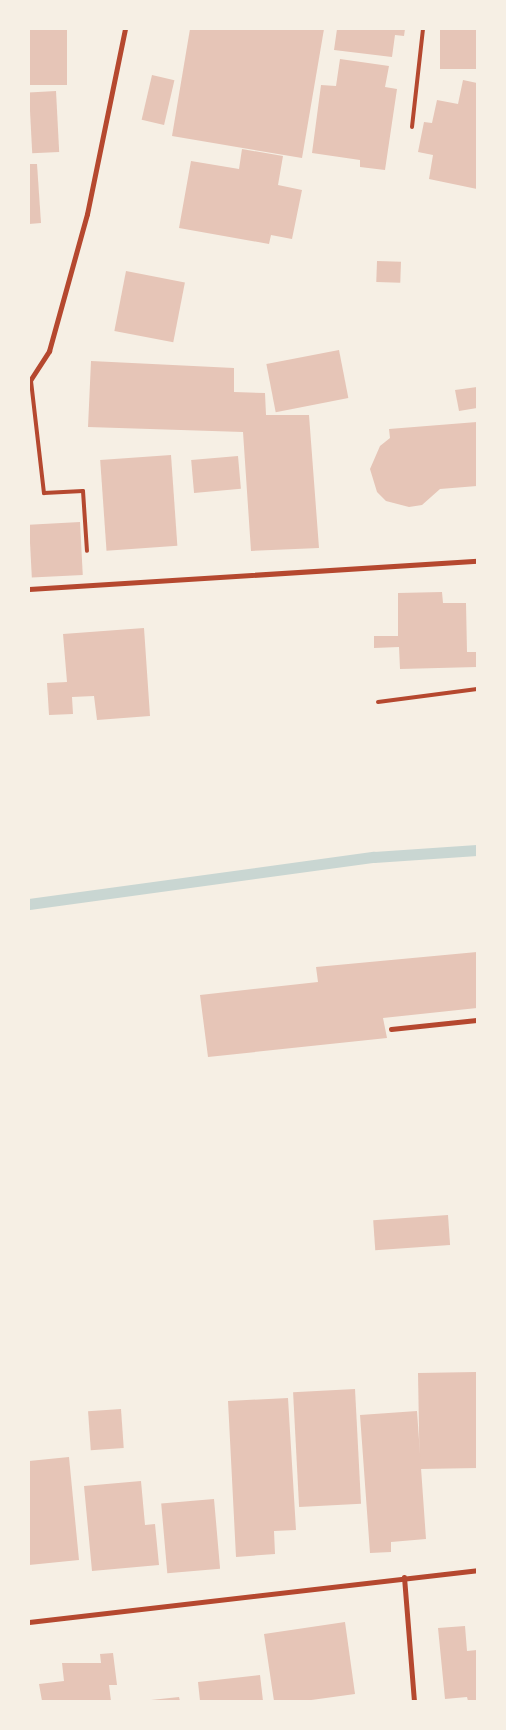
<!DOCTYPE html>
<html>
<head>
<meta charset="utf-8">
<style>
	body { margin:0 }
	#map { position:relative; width:506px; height:1730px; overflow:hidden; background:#f6efe4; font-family:"Exo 2",sans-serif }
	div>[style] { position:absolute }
	.stream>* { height:11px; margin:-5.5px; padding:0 5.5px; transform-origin:5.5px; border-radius:5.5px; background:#c9d6d2 }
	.building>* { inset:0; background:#e6c5b7; transform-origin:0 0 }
	.service>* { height:4px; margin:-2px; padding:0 2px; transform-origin:2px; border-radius:2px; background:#b5482f }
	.minor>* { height:5px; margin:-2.5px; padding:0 2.5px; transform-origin:2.5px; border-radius:2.5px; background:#b5482f }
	span { translate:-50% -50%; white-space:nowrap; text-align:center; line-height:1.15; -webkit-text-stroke:5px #f6efe4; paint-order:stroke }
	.frame { position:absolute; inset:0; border:30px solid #f6efe4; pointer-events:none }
</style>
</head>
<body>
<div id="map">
	<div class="stream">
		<div style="left:29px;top:904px;width:348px;rotate:-7.8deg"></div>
		<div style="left:374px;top:857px;width:103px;rotate:-3.9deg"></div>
	</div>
	<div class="building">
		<div style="left:29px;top:29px;width:38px;height:56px"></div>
		<div style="clip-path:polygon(190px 29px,324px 29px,302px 158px,172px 136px)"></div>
		<div style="clip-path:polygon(337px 29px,405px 29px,404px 36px,395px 35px,392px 57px,334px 50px)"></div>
		<div style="left:440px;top:29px;width:37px;height:40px"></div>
		<div style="clip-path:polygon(340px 59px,389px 66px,385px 87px,397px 89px,385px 170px,360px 167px,360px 160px,312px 153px,321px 85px,336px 86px)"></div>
		<div style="left:152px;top:75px;width:23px;height:46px;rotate:13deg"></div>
		<div style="clip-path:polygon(463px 80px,477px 83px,477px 189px,429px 179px,433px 155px,418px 152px,424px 122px,432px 123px,437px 100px,458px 104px)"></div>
		<div style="left:56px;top:91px;width:61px;height:27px;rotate:87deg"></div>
		<div style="clip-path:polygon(242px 149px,283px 156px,278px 185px,302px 190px,292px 239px,271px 235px,269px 244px,179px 228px,191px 161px,239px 169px)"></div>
		<div style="clip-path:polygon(29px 164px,37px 164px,41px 223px,29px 224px)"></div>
		<div style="left:377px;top:261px;width:24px;height:21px;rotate:2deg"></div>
		<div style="left:126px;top:271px;width:60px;height:61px;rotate:11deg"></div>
		<div style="left:339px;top:350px;width:49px;height:74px;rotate:79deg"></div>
		<div style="clip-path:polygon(91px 361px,234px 368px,234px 392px,265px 393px,266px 415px,309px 415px,319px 548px,251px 551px,243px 432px,88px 427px)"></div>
		<div style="clip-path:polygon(477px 387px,477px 408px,459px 411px,455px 390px)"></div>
		<div style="clip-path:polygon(477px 422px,477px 486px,440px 489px,422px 505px,409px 507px,386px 501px,377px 492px,370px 469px,380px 446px,390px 438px,389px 429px)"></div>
		<div style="left:171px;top:455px;width:91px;height:71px;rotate:86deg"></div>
		<div style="left:238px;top:456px;width:33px;height:47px;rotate:85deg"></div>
		<div style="left:80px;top:522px;width:53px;height:51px;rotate:87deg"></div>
		<div style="clip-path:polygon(442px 592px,443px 603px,466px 603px,467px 652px,477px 652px,477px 667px,400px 669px,399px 647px,374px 648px,374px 636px,398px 636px,398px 593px)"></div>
		<div style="clip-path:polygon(144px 628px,150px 716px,97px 720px,94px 696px,72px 697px,73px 714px,49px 715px,47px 683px,67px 682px,63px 634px)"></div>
		<div style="clip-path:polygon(477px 952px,477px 1008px,383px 1018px,387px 1038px,208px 1057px,200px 995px,318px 982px,316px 967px)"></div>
		<div style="left:448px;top:1215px;width:30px;height:75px;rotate:86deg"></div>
		<div style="left:476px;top:1372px;width:96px;height:58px;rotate:89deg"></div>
		<div style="left:355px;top:1389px;width:115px;height:62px;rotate:87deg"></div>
		<div style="clip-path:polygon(288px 1398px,296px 1530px,274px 1531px,275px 1554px,236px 1557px,228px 1401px)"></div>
		<div style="left:121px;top:1409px;width:39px;height:33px;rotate:86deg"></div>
		<div style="clip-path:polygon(417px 1411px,426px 1539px,391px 1542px,391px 1552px,370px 1553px,360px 1415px)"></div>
		<div style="clip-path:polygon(69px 1457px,79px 1560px,29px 1565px,29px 1461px)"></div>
		<div style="clip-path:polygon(141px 1481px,145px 1525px,155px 1524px,159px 1565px,92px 1571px,84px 1486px)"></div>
		<div style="left:214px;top:1499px;width:70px;height:53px;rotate:85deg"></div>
		<div style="clip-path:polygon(345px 1622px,355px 1694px,304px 1701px,274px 1701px,264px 1634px)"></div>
		<div style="clip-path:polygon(465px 1626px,467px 1651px,477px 1650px,477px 1701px,468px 1701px,467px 1697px,445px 1699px,438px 1628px)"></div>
		<div style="clip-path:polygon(113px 1653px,117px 1685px,109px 1685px,111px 1701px,42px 1701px,39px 1684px,64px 1681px,62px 1663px,101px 1663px,100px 1654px)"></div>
		<div style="clip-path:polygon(260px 1675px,263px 1701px,200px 1701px,198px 1682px)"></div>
		<div style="clip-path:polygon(179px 1697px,180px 1701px,151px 1701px,151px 1700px)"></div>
	</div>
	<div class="service">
		<div style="left:412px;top:127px;width:99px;rotate:-83.6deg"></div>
		<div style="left:31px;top:381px;width:113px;rotate:83.4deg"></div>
		<div style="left:44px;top:493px;width:39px;rotate:-3deg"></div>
		<div style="left:83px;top:491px;width:60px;rotate:86.2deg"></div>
		<div style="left:378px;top:702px;width:100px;rotate:-7.5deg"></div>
	</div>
	<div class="minor">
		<div style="left:29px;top:382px;width:37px;rotate:-57deg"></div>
		<div style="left:49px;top:351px;width:142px;rotate:-74.5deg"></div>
		<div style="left:87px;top:214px;width:189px;rotate:-78.4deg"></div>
		<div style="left:29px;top:589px;width:449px;rotate:-3.6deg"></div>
		<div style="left:391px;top:1029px;width:86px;rotate:-6deg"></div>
		<div style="left:404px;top:1577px;width:124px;rotate:85.4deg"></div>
		<div style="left:29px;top:1622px;width:451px;rotate:-6.6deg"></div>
	</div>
	<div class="frame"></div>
</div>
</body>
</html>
